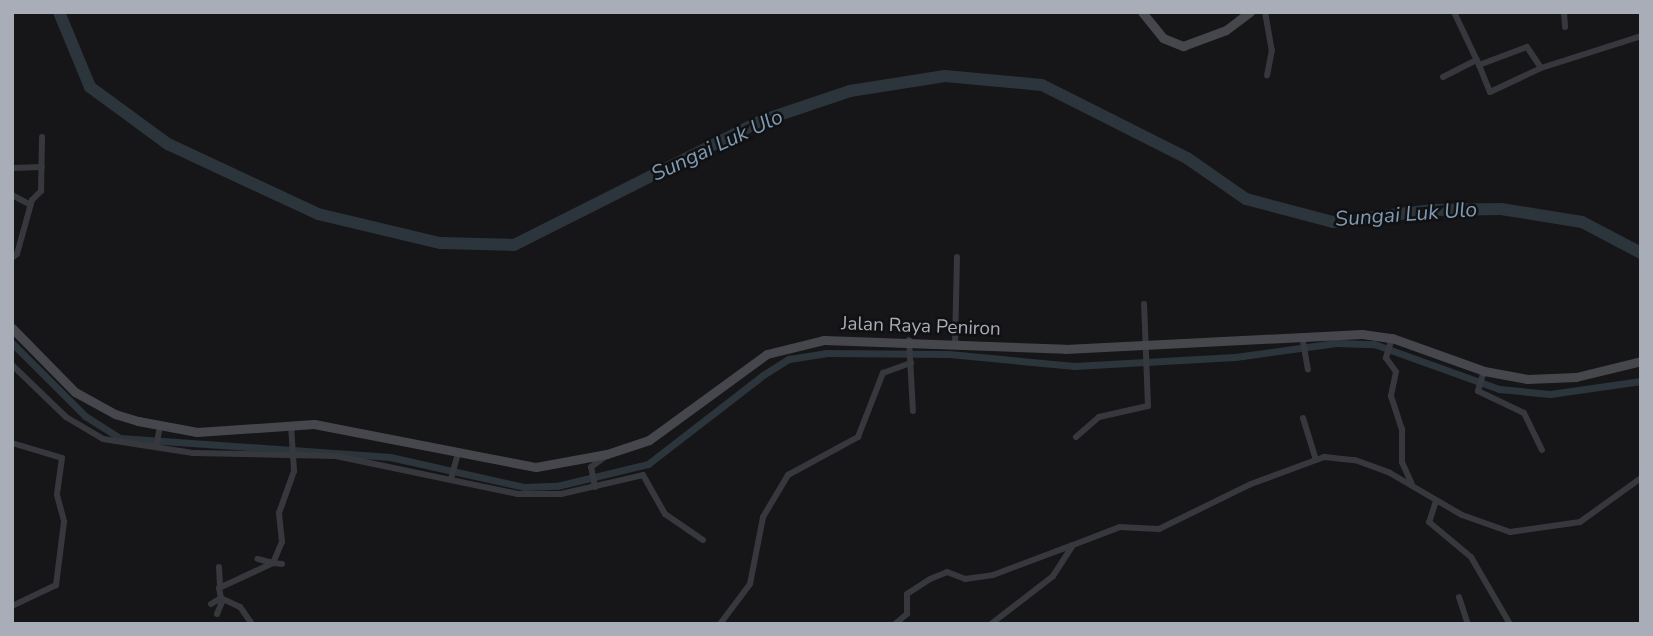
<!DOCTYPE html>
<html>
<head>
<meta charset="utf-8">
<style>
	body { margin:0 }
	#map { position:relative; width:1653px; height:636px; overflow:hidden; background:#161618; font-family:"Nunito Sans",sans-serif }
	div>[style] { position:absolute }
	.canal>* { height:7px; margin:-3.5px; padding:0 3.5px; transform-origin:3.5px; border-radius:3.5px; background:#2c353c }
	.river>* { height:12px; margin:-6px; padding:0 6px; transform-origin:6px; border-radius:6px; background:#2c353c }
	.street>* { height:6px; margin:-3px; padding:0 3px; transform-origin:3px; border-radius:3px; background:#37383d }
	.secondary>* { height:9px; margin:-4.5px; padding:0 4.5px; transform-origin:4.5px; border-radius:4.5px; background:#45474d }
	span { translate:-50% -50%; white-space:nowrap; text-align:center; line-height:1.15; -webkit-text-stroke:5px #111113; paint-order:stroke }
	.street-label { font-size:19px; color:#a8adb8 }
	.water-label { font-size:21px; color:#7f9bb3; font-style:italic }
	.frame { position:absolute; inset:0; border:14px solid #a8adb8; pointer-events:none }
</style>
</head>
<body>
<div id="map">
	<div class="canal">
		<div style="left:12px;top:343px;width:103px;rotate:45deg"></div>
		<div style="left:85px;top:416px;width:41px;rotate:32.2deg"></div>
		<div style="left:120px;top:438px;width:271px;rotate:4deg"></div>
		<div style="left:390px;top:457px;width:137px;rotate:12.6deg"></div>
		<div style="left:524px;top:487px;width:33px;rotate:-2deg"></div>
		<div style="left:557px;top:486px;width:94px;rotate:-13.6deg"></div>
		<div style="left:648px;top:464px;width:145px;rotate:-37.7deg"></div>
		<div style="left:763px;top:375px;width:31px;rotate:-32deg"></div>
		<div style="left:789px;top:359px;width:37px;rotate:-9deg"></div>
		<div style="left:826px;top:353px;width:123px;rotate:0.5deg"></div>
		<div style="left:949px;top:354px;width:126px;rotate:5.5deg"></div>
		<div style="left:1074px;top:366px;width:161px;rotate:-3.2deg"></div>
		<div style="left:1235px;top:357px;width:102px;rotate:-7.9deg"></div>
		<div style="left:1336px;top:343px;width:38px;rotate:2deg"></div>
		<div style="left:1374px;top:344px;width:133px;rotate:19.8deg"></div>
		<div style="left:1499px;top:389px;width:51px;rotate:5.6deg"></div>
		<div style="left:1550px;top:394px;width:92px;rotate:-8.1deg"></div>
	</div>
	<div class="river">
		<div style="left:59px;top:12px;width:81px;rotate:67.5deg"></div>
		<div style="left:90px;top:87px;width:97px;rotate:36.2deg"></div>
		<div style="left:168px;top:144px;width:166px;rotate:25deg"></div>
		<div style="left:318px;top:214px;width:125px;rotate:13.4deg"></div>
		<div style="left:440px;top:243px;width:74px;rotate:1.5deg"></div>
		<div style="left:514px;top:245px;width:276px;rotate:-26.7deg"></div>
		<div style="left:761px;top:121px;width:94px;rotate:-18.6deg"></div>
		<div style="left:850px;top:91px;width:96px;rotate:-9deg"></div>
		<div style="left:945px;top:76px;width:97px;rotate:5.3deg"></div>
		<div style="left:1042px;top:85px;width:162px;rotate:26.7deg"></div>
		<div style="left:1187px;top:158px;width:72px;rotate:34.8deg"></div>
		<div style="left:1246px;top:199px;width:90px;rotate:14.8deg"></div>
		<div style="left:1333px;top:222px;width:101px;rotate:-6.8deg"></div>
		<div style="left:1433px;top:210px;width:68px;rotate:-0.8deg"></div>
		<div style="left:1501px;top:209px;width:82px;rotate:9.1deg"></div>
		<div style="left:1582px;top:222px;width:67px;rotate:27.7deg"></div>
	</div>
	<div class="street">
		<div style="left:1265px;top:12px;width:39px;rotate:80deg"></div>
		<div style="left:1272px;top:50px;width:26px;rotate:101deg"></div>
		<div style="left:1454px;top:12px;width:59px;rotate:64.7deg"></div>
		<div style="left:1479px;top:65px;width:51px;rotate:-20.6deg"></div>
		<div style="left:1527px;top:47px;width:25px;rotate:56deg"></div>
		<div style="left:1541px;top:68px;width:105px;rotate:-17.7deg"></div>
		<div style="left:1564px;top:12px;width:15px;rotate:86deg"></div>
		<div style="left:1479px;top:65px;width:29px;rotate:68deg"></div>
		<div style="left:1490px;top:92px;width:56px;rotate:-25.2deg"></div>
		<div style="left:1443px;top:77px;width:38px;rotate:-27deg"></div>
		<div style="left:12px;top:168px;width:30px;rotate:-2deg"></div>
		<div style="left:12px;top:195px;width:21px;rotate:28deg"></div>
		<div style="left:12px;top:258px;width:6px;rotate:-39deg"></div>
		<div style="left:17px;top:254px;width:56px;rotate:-74.5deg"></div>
		<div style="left:32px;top:200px;width:13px;rotate:-45deg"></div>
		<div style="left:41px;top:191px;width:54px;rotate:-88.9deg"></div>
		<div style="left:1302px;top:336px;width:34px;rotate:80deg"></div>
		<div style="left:1392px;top:338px;width:21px;rotate:107deg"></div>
		<div style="left:1386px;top:358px;width:17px;rotate:54deg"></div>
		<div style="left:1396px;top:372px;width:25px;rotate:102deg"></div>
		<div style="left:1391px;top:396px;width:35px;rotate:72deg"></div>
		<div style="left:1402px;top:429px;width:33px;rotate:90deg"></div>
		<div style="left:1402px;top:462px;width:24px;rotate:66deg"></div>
		<div style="left:909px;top:340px;width:71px;rotate:86.8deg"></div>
		<div style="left:955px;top:345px;width:88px;rotate:-88.7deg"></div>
		<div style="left:12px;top:365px;width:75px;rotate:43.9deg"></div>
		<div style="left:66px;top:417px;width:43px;rotate:30.7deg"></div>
		<div style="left:103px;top:439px;width:91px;rotate:8.8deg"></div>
		<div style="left:193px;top:453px;width:143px;rotate:1.2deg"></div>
		<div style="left:336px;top:456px;width:186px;rotate:11.8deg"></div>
		<div style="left:518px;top:494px;width:43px"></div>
		<div style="left:561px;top:494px;width:84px;rotate:-13deg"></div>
		<div style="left:643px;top:475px;width:45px;rotate:60.6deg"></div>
		<div style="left:665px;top:514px;width:46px;rotate:34.4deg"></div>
		<div style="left:1484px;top:371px;width:21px;rotate:107deg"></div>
		<div style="left:1478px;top:391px;width:51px;rotate:25.6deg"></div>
		<div style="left:1524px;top:413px;width:41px;rotate:64.1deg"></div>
		<div style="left:1303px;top:418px;width:44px;rotate:72.8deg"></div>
		<div style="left:1076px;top:437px;width:30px;rotate:-41deg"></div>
		<div style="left:1099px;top:417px;width:50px;rotate:-12.7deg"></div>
		<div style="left:1148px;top:406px;width:102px;rotate:-92.2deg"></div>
		<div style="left:12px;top:443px;width:52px;rotate:16.7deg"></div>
		<div style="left:62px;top:458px;width:37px;rotate:98deg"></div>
		<div style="left:57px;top:495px;width:28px;rotate:75deg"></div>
		<div style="left:64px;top:522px;width:64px;rotate:97.2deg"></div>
		<div style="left:56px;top:585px;width:49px;rotate:154.5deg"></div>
		<div style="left:156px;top:447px;width:21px;rotate:-79deg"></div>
		<div style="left:451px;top:479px;width:27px;rotate:-75deg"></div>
		<div style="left:595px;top:487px;width:20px;rotate:-101deg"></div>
		<div style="left:591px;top:467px;width:19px;rotate:-36deg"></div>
		<div style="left:1436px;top:501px;width:22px;rotate:108deg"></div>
		<div style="left:1429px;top:522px;width:55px;rotate:39.8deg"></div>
		<div style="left:1471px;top:557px;width:78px;rotate:59.8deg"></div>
		<div style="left:282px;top:564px;width:9px;rotate:-174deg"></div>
		<div style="left:273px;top:563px;width:23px;rotate:-67deg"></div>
		<div style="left:282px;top:542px;width:29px;rotate:-96deg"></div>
		<div style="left:279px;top:513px;width:45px;rotate:-70.3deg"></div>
		<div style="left:294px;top:471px;width:46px;rotate:-93.7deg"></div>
		<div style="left:219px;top:567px;width:18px;rotate:87deg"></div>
		<div style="left:1459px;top:597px;width:28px;rotate:72deg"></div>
		<div style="left:211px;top:604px;width:12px;rotate:-31deg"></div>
		<div style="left:217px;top:614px;width:15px;rotate:-67deg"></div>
		<div style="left:252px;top:624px;width:21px;rotate:-125deg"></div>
		<div style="left:240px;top:607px;width:21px;rotate:-155deg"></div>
		<div style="left:221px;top:598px;width:10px;rotate:-101deg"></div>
		<div style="left:219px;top:588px;width:60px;rotate:-24.8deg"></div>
		<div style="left:273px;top:563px;width:16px;rotate:-165deg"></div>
		<div style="left:720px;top:624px;width:50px;rotate:-53.1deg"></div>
		<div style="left:750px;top:584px;width:68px;rotate:-79deg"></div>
		<div style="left:763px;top:517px;width:49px;rotate:-59.2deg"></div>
		<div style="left:788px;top:475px;width:80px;rotate:-28.5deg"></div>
		<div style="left:858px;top:437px;width:69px;rotate:-68.7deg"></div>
		<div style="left:883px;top:373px;width:30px;rotate:-20deg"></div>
		<div style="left:895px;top:624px;width:16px;rotate:-40deg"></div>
		<div style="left:907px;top:614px;width:20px;rotate:-90deg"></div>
		<div style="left:907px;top:594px;width:27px;rotate:-33deg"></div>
		<div style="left:930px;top:579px;width:18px;rotate:-22deg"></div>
		<div style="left:947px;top:572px;width:19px;rotate:21deg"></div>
		<div style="left:965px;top:579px;width:28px;rotate:-8deg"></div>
		<div style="left:993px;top:575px;width:85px;rotate:-20.6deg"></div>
		<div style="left:991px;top:624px;width:78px;rotate:-37.7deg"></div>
		<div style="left:1053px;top:576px;width:37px;rotate:-57deg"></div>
		<div style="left:1073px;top:545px;width:50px;rotate:-21deg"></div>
		<div style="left:1120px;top:527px;width:39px;rotate:3deg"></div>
		<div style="left:1159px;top:529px;width:102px;rotate:-26.1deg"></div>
		<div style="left:1251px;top:484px;width:78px;rotate:-20.3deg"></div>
		<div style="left:1324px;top:457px;width:31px;rotate:6deg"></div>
		<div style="left:1355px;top:460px;width:37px;rotate:20deg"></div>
		<div style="left:1390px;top:473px;width:83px;rotate:30.3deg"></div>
		<div style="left:1462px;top:515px;width:51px;rotate:19.5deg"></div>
		<div style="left:1510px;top:532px;width:71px;rotate:-8.1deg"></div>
		<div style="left:1580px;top:522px;width:75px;rotate:-35.8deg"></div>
	</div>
	<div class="secondary">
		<div style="left:1142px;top:12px;width:33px;rotate:51deg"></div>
		<div style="left:1163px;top:38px;width:22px;rotate:22deg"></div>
		<div style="left:1183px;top:46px;width:46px;rotate:-20.4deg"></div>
		<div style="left:1226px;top:30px;width:30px;rotate:-37deg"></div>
		<div style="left:12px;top:328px;width:90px;rotate:45.5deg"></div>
		<div style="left:75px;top:392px;width:46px;rotate:28.8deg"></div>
		<div style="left:115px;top:414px;width:24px;rotate:17deg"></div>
		<div style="left:138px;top:421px;width:60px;rotate:10.6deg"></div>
		<div style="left:197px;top:432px;width:117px;rotate:-3.9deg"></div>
		<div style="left:314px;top:424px;width:226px;rotate:11deg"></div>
		<div style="left:536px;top:467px;width:72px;rotate:-10.4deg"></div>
		<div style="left:607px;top:454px;width:44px;rotate:-18.4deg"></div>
		<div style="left:649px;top:440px;width:146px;rotate:-36.1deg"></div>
		<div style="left:767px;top:354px;width:59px;rotate:-13.8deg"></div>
		<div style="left:824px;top:340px;width:241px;rotate:2.1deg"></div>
		<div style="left:1065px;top:349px;width:297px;rotate:-2.9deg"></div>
		<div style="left:1362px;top:334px;width:30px;rotate:8deg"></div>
		<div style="left:1392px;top:338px;width:98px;rotate:19.7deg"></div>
		<div style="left:1484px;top:371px;width:44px;rotate:10.5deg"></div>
		<div style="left:1527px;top:379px;width:49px;rotate:-2.3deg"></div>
		<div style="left:1576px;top:377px;width:67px;rotate:-13.8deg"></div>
	</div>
	<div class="street-label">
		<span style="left:921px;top:327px;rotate:2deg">Jalan Raya Peniron</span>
	</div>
	<div class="water-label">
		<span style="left:717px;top:145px;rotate:-25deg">Sungai Luk Ulo</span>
		<span style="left:1406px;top:214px;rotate:-4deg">Sungai Luk Ulo</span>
	</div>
	<div class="frame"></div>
</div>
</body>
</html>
